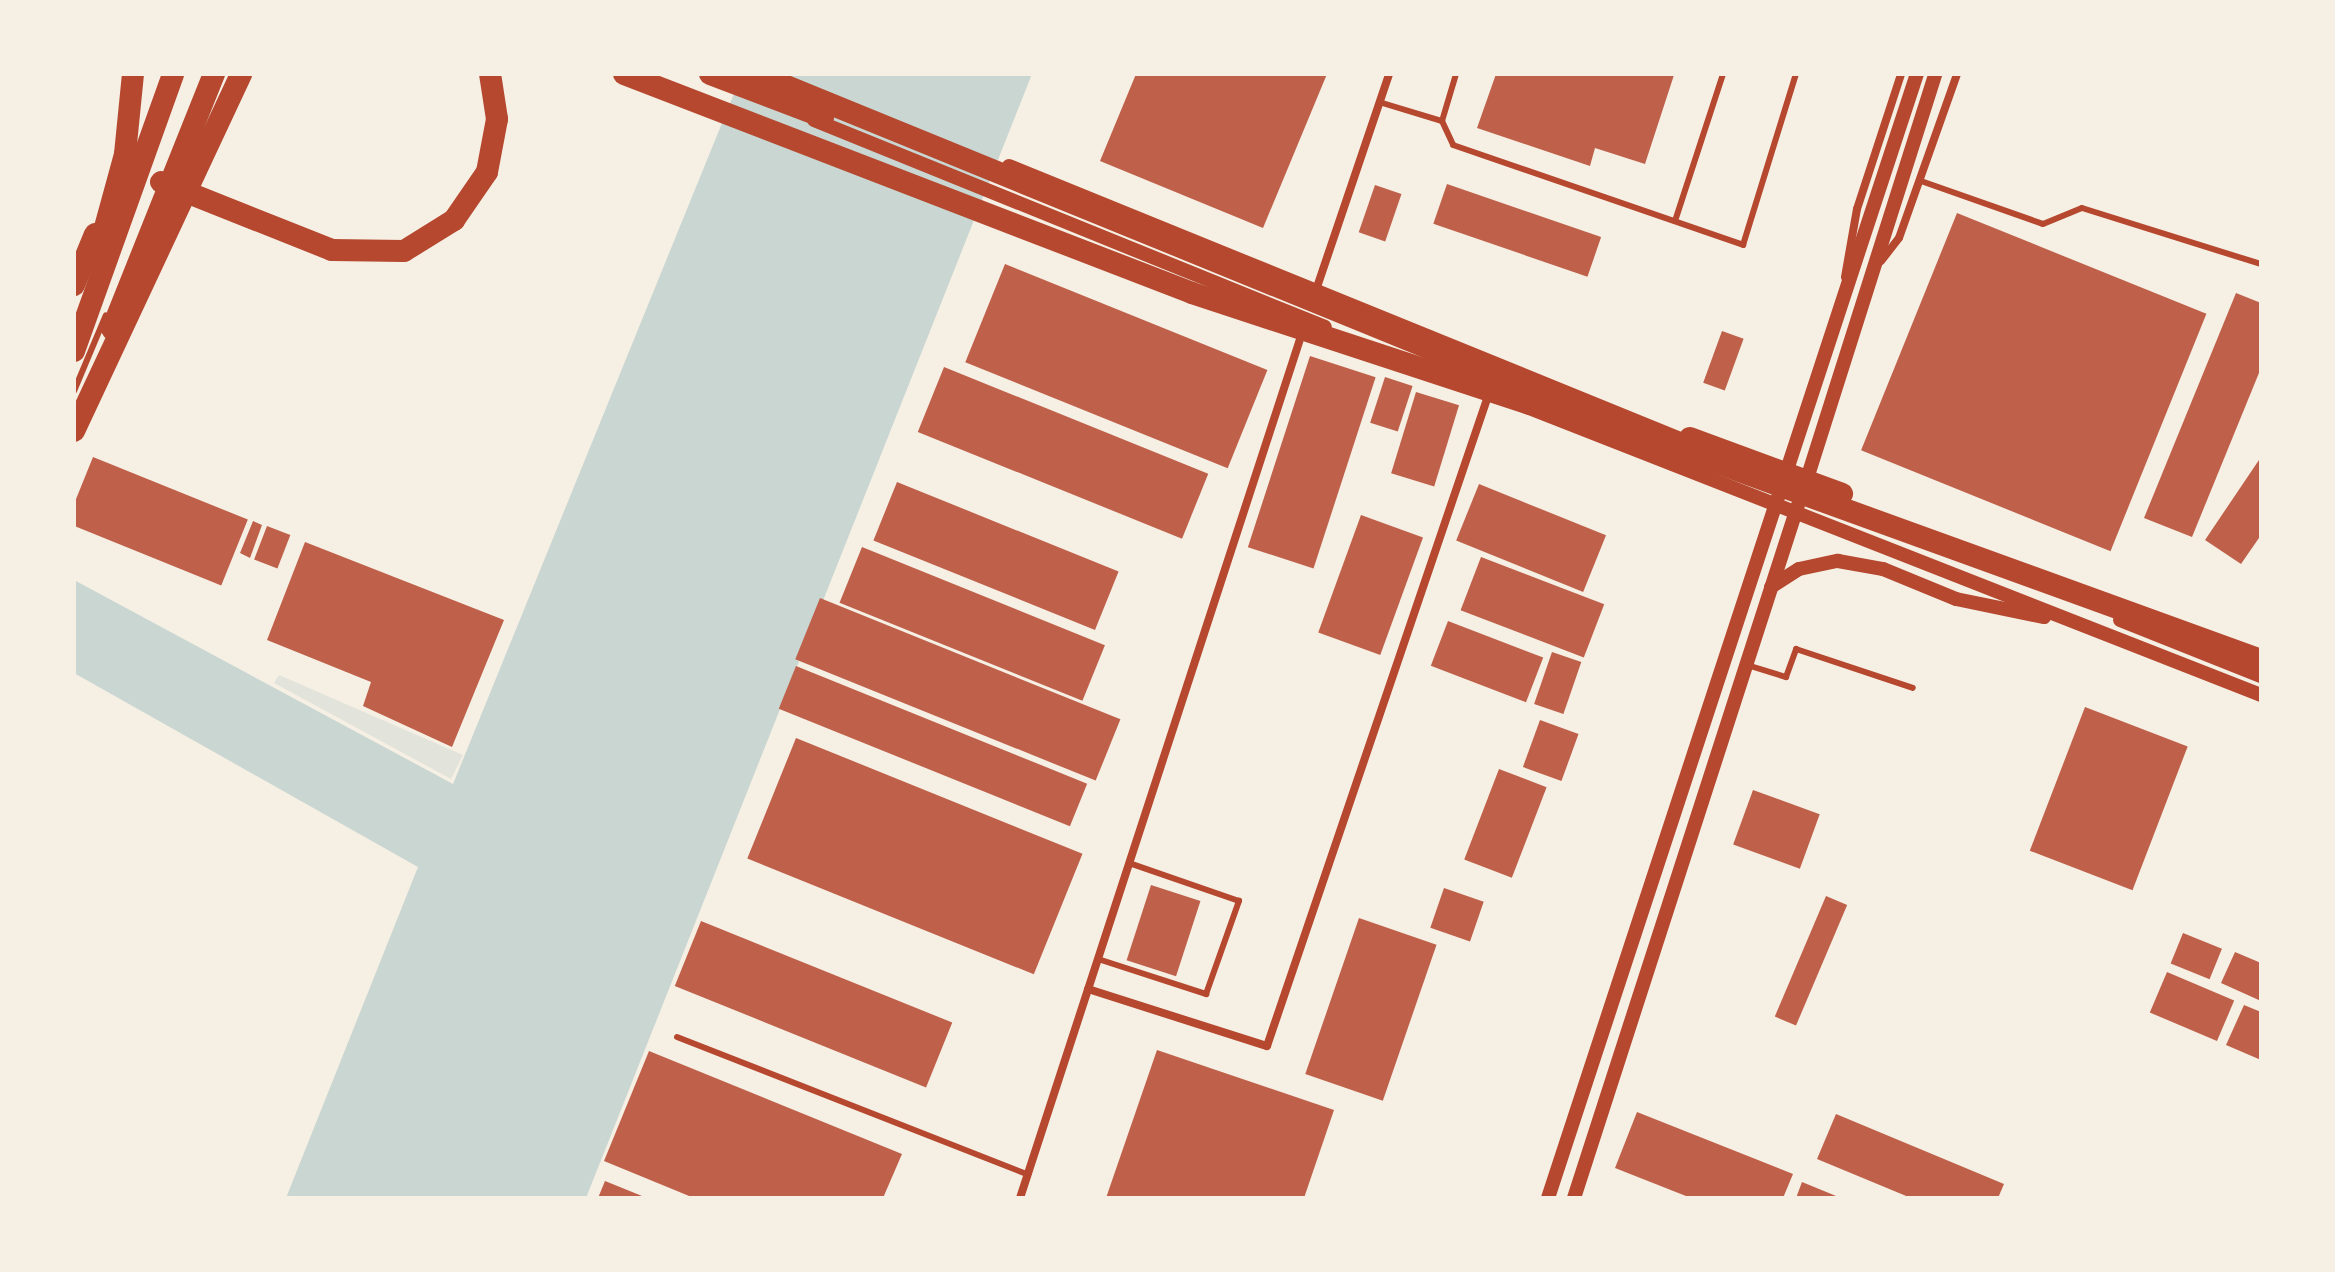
<!DOCTYPE html>
<html>
<head>
<meta charset="utf-8">
<style>
	body { margin:0 }
	#map { position:relative; width:2335px; height:1272px; overflow:hidden; background:#f6efe4; font-family:"Asap Condensed",sans-serif }
	div>[style] { position:absolute }
	.green>* { inset:0; background:#e2e4dc }
	.water>* { inset:0; background:#c9d6d2 }
	.building>* { inset:0; background:#bf614a; transform-origin:0 0 }
	.service>* { height:6px; margin:-3px; padding:0 3px; transform-origin:3px; border-radius:3px; background:#b5482f }
	.minor>* { height:8px; margin:-4px; padding:0 4px; transform-origin:4px; border-radius:4px; background:#b5482f }
	.tertiary>* { height:14px; margin:-7px; padding:0 7px; transform-origin:7px; border-radius:7px; background:#b5482f }
	.motorway>* { height:22px; margin:-11px; padding:0 11px; transform-origin:11px; border-radius:11px; background:#b5482f }
	span { translate:-50% -50%; white-space:nowrap; text-align:center; line-height:1.15; -webkit-text-stroke:6px #f6efe4; paint-order:stroke }
	.frame { position:absolute; inset:0; border:76px solid #f6efe4; pointer-events:none }
</style>
</head>
<body>
<div id="map">
	<div class="green">
		<div style="clip-path:polygon(279px 675px,463px 755px,451px 779px,274px 683px)"></div>
	</div>
	<div class="water">
		<div style="clip-path:polygon(742px 74px,1032px 74px,586px 1198px,286px 1198px,418px 867px,74px 673px,74px 580px,453px 784px)"></div>
	</div>
	<div class="building">
		<div style="clip-path:polygon(1136px 74px,1327px 74px,1263px 228px,1100px 161px)"></div>
		<div style="clip-path:polygon(1496px 74px,1669px 74px,1674px 75px,1645px 164px,1595px 148px,1590px 166px,1477px 128px)"></div>
		<div style="left:1447px;top:184px;width:163px;height:42px;rotate:19deg"></div>
		<div style="left:1375px;top:185px;width:28px;height:50px;rotate:19deg"></div>
		<div style="left:1957px;top:213px;width:269px;height:256px;rotate:22deg"></div>
		<div style="left:1005px;top:264px;width:283px;height:106px;rotate:22deg"></div>
		<div style="clip-path:polygon(2236px 293px,2261px 303px,2261px 368px,2192px 537px,2144px 518px)"></div>
		<div style="left:1722px;top:331px;width:23px;height:55px;rotate:20deg"></div>
		<div style="left:1310px;top:356px;width:69px;height:201px;rotate:18deg"></div>
		<div style="left:944px;top:367px;width:285px;height:70px;rotate:22deg"></div>
		<div style="left:1385px;top:377px;width:29px;height:48px;rotate:18deg"></div>
		<div style="left:1416px;top:392px;width:45px;height:85px;rotate:17deg"></div>
		<div style="left:93px;top:457px;width:167px;height:71px;rotate:22deg"></div>
		<div style="clip-path:polygon(2261px 457px,2261px 535px,2241px 564px,2205px 540px)"></div>
		<div style="left:897px;top:482px;width:239px;height:63px;rotate:22deg"></div>
		<div style="left:1479px;top:484px;width:137px;height:61px;rotate:22deg"></div>
		<div style="left:1361px;top:515px;width:66px;height:125px;rotate:20deg"></div>
		<div style="clip-path:polygon(253px 521px,262px 525px,250px 558px,240px 553px)"></div>
		<div style="left:267px;top:526px;width:25px;height:36px;rotate:21deg"></div>
		<div style="clip-path:polygon(305px 542px,504px 620px,452px 747px,363px 706px,371px 682px,267px 640px)"></div>
		<div style="left:862px;top:547px;width:262px;height:60px;rotate:22deg"></div>
		<div style="left:1481px;top:557px;width:132px;height:57px;rotate:21deg"></div>
		<div style="left:820px;top:598px;width:324px;height:66px;rotate:22deg"></div>
		<div style="left:1448px;top:621px;width:102px;height:48px;rotate:21deg"></div>
		<div style="left:1552px;top:652px;width:31px;height:55px;rotate:19deg"></div>
		<div style="left:796px;top:666px;width:314px;height:46px;rotate:22deg"></div>
		<div style="left:2085px;top:707px;width:110px;height:154px;rotate:21deg"></div>
		<div style="left:1540px;top:720px;width:41px;height:50px;rotate:20deg"></div>
		<div style="left:796px;top:738px;width:309px;height:130px;rotate:22deg"></div>
		<div style="left:1499px;top:769px;width:51px;height:97px;rotate:21deg"></div>
		<div style="left:1753px;top:790px;width:71px;height:58px;rotate:20deg"></div>
		<div style="left:1151px;top:885px;width:52px;height:79px;rotate:18deg"></div>
		<div style="left:1444px;top:888px;width:42px;height:42px;rotate:19deg"></div>
		<div style="left:1826px;top:896px;width:23px;height:131px;rotate:23deg"></div>
		<div style="left:1359px;top:918px;width:82px;height:165px;rotate:19deg"></div>
		<div style="left:701px;top:921px;width:271px;height:70px;rotate:22deg"></div>
		<div style="left:2183px;top:933px;width:42px;height:33px;rotate:22deg"></div>
		<div style="clip-path:polygon(2235px 952px,2261px 963px,2261px 1001px,2221px 983px)"></div>
		<div style="left:2167px;top:972px;width:73px;height:44px;rotate:23deg"></div>
		<div style="clip-path:polygon(2244px 1005px,2261px 1012px,2261px 1060px,2226px 1045px)"></div>
		<div style="clip-path:polygon(1157px 1050px,1334px 1110px,1304px 1198px,1106px 1198px)"></div>
		<div style="clip-path:polygon(649px 1051px,902px 1154px,883px 1198px,694px 1198px,604px 1161px)"></div>
		<div style="clip-path:polygon(1637px 1112px,1793px 1174px,1783px 1198px,1691px 1198px,1615px 1168px)"></div>
		<div style="clip-path:polygon(1836px 1114px,2004px 1184px,1998px 1198px,1911px 1198px,1817px 1159px)"></div>
		<div style="clip-path:polygon(605px 1181px,647px 1198px,598px 1198px)"></div>
		<div style="clip-path:polygon(1802px 1182px,1841px 1198px,1796px 1198px)"></div>
	</div>
	<div class="service">
		<div style="left:1379px;top:102px;width:66px;rotate:16.8deg"></div>
		<div style="left:1442px;top:121px;width:26px;rotate:65deg"></div>
		<div style="left:1453px;top:145px;width:307px;rotate:19deg"></div>
		<div style="left:1743px;top:245px;width:179px;rotate:-72.8deg"></div>
		<div style="left:1442px;top:121px;width:49px;rotate:-73.4deg"></div>
		<div style="left:1921px;top:181px;width:129px;rotate:19.4deg"></div>
		<div style="left:2043px;top:224px;width:42px;rotate:-22.3deg"></div>
		<div style="left:2082px;top:208px;width:188px;rotate:17.4deg"></div>
		<div style="left:1675px;top:221px;width:155px;rotate:-71.9deg"></div>
		<div style="left:74px;top:391px;width:82px;rotate:-67.2deg"></div>
		<div style="left:1747px;top:665px;width:41px;rotate:17.1deg"></div>
		<div style="left:1786px;top:677px;width:30px;rotate:-70deg"></div>
		<div style="left:1796px;top:649px;width:123px;rotate:18.4deg"></div>
		<div style="left:1098px;top:959px;width:114px;rotate:18deg"></div>
		<div style="left:1206px;top:994px;width:99px;rotate:-70.5deg"></div>
		<div style="left:1239px;top:901px;width:116px;rotate:-160.9deg"></div>
		<div style="left:677px;top:1037px;width:376px;rotate:21.4deg"></div>
	</div>
	<div class="minor">
		<div style="left:1881px;top:261px;width:29px;rotate:-52deg"></div>
		<div style="left:1899px;top:238px;width:174px;rotate:-70.5deg"></div>
		<div style="left:1845px;top:277px;width:69px;rotate:-80deg"></div>
		<div style="left:1857px;top:209px;width:142px;rotate:-71.9deg"></div>
		<div style="left:1315px;top:293px;width:231px;rotate:-71.3deg"></div>
		<div style="left:1088px;top:989px;width:188px;rotate:17.7deg"></div>
		<div style="left:1267px;top:1046px;width:690px;rotate:-71.22deg"></div>
		<div style="left:1020px;top:1198px;width:910px;rotate:-71.94deg"></div>
	</div>
	<div class="tertiary">
		<div style="left:814px;top:120px;width:551px;rotate:22.05deg"></div>
		<div style="left:1009px;top:166px;width:728px;rotate:22.12deg"></div>
		<div style="left:1519px;top:404px;width:797px;rotate:21.41deg"></div>
		<div style="left:1805px;top:485px;width:431px;rotate:-72.4deg"></div>
		<div style="left:1771px;top:587px;width:33px;rotate:-33deg"></div>
		<div style="left:1799px;top:569px;width:40px;rotate:-12deg"></div>
		<div style="left:1838px;top:561px;width:46px;rotate:10.1deg"></div>
		<div style="left:1883px;top:569px;width:79px;rotate:22.3deg"></div>
		<div style="left:1956px;top:599px;width:90px;rotate:11.6deg"></div>
		<div style="left:2120px;top:620px;width:152px;rotate:21.7deg"></div>
		<div style="left:1548px;top:1198px;width:1183px;rotate:-71.83deg"></div>
		<div style="left:1574px;top:1198px;width:728px;rotate:-72.09deg"></div>
	</div>
	<div class="motorway">
		<div style="left:624px;top:74px;width:609px;rotate:21.08deg"></div>
		<div style="left:1192px;top:293px;width:355px;rotate:18.2deg"></div>
		<div style="left:710px;top:74px;width:121px;rotate:20.8deg"></div>
		<div style="left:757px;top:74px;width:966px;rotate:22.21deg"></div>
		<div style="left:1651px;top:439px;width:649px;rotate:19.92deg"></div>
		<div style="left:161px;top:182px;width:184px;rotate:21.7deg"></div>
		<div style="left:332px;top:250px;width:72px;rotate:0.8deg"></div>
		<div style="left:404px;top:251px;width:59px;rotate:-31.8deg"></div>
		<div style="left:454px;top:220px;width:58px;rotate:-55.5deg"></div>
		<div style="left:487px;top:172px;width:54px;rotate:-79.3deg"></div>
		<div style="left:497px;top:119px;width:46px;rotate:-98.8deg"></div>
		<div style="left:98px;top:253px;width:103px;rotate:-74.7deg"></div>
		<div style="left:125px;top:154px;width:80px;rotate:-84.3deg"></div>
		<div style="left:74px;top:285px;width:55px;rotate:-67.6deg"></div>
		<div style="left:112px;top:329px;width:275px;rotate:-68.2deg"></div>
		<div style="left:74px;top:351px;width:294px;rotate:-70.3deg"></div>
		<div style="left:74px;top:431px;width:394px;rotate:-64.9deg"></div>
		<div style="left:1690px;top:438px;width:162px;rotate:20.2deg"></div>
	</div>
	<div class="frame"></div>
</div>
</body>
</html>
